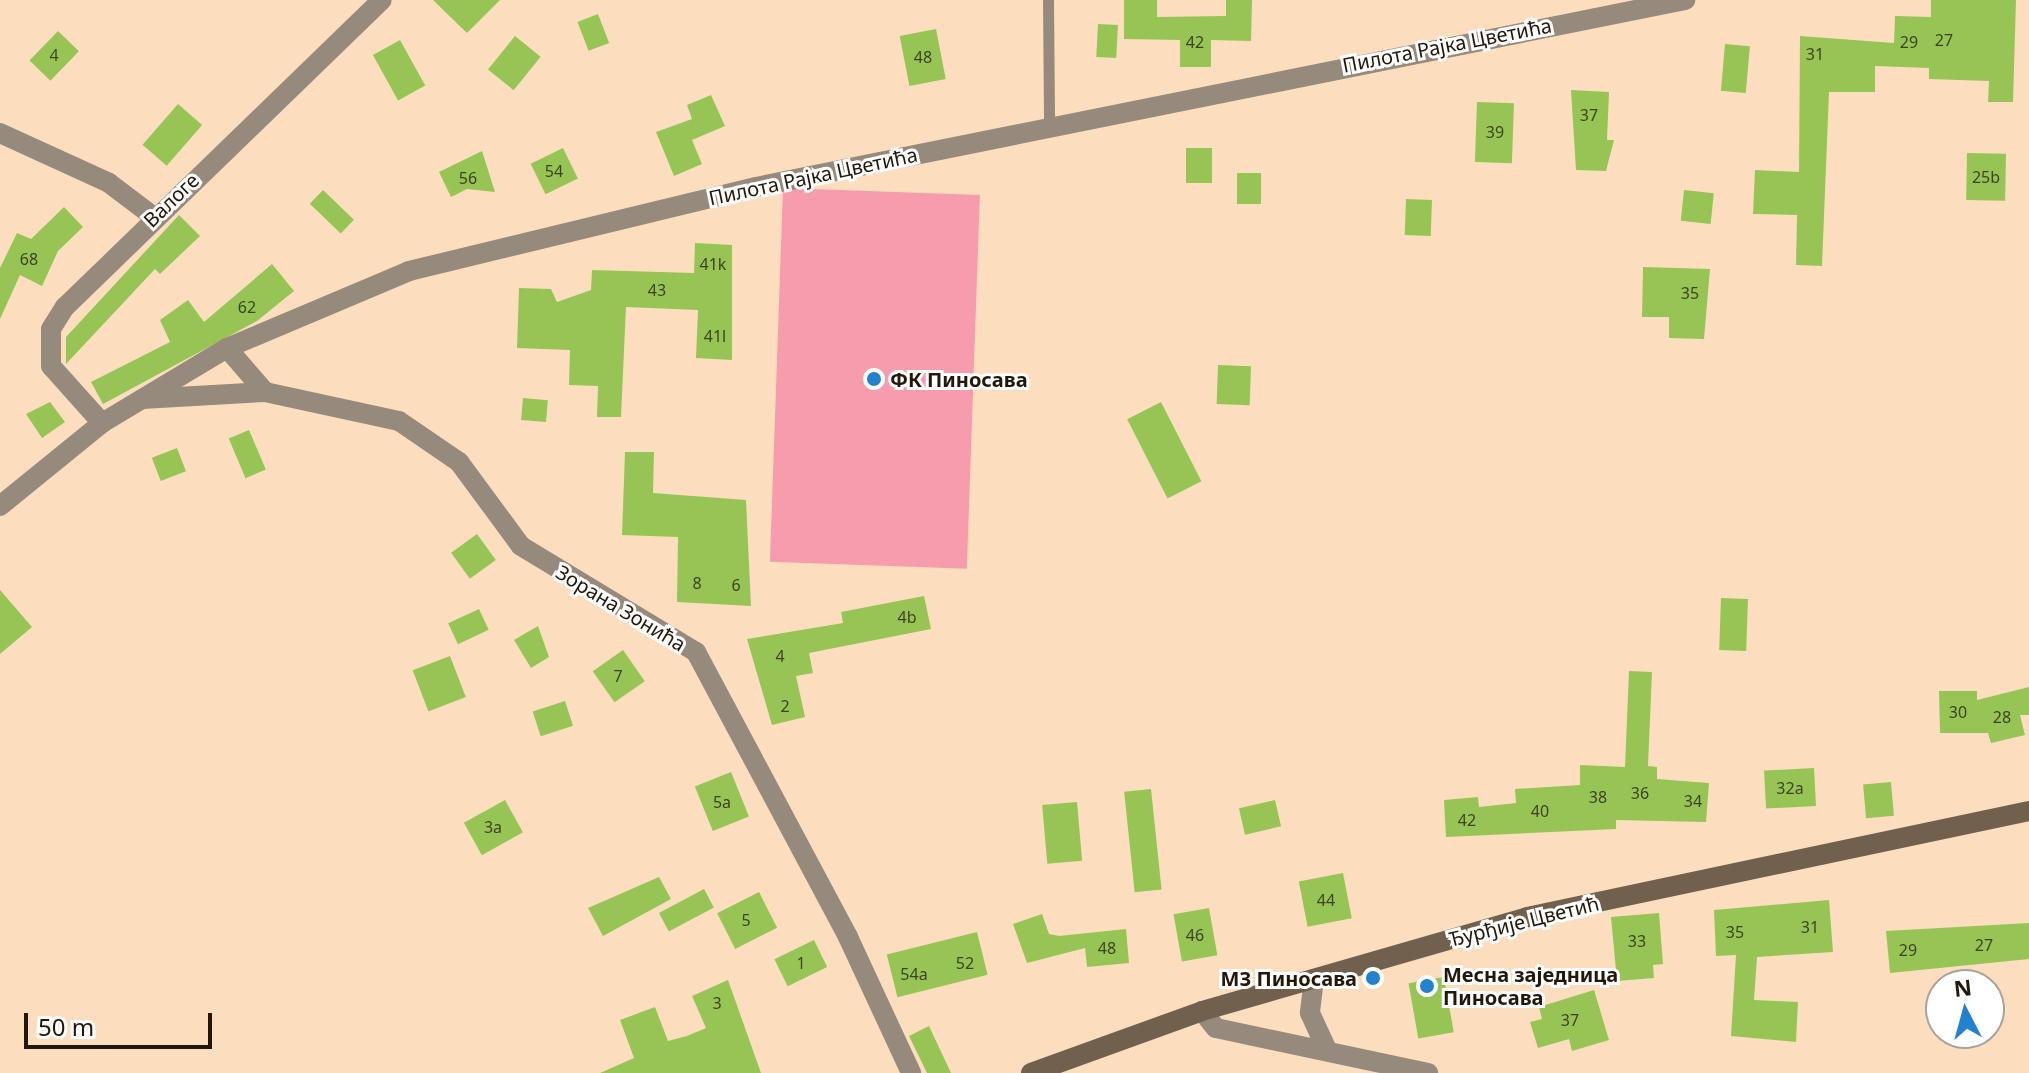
<!DOCTYPE html>
<html>
<head>
<meta charset="utf-8">
<style>
	body { margin:0 }
	#map { position:relative; width:2029px; height:1073px; overflow:hidden; background:#fcdebe; font-family:"Noto Sans",sans-serif }
	div>[style] { position:absolute }
	.green>* { inset:0; background:#f79cac; transform-origin:0 0 }
	.building>* { inset:0; background:#96c556; transform-origin:0 0 }
	.lane>* { height:11px; margin:-5.5px; padding:0 5.5px; transform-origin:5.5px; border-radius:5.5px; background:#968a7d }
	.street>* { height:20px; margin:-10px; padding:0 10px; transform-origin:10px; border-radius:10px; background:#968a7d }
	.secondary>* { height:20px; margin:-10px; padding:0 10px; transform-origin:10px; border-radius:10px; background:#71604d }
	.dots>* { width:22px; height:22px; translate:-50% -50%; box-sizing:border-box; border:4px solid #fff; border-radius:50% }
	span { translate:-50% -50%; white-space:nowrap; text-align:center; line-height:1.15; -webkit-text-stroke:6px #fff; paint-order:stroke }
	.number-label { font-size:16px; color:#3f421e }
	.number-label span { -webkit-text-stroke-width:0 }
	.street-label { font-size:20px; color:#22170b }
	.poi-label { font-size:20px; color:#22170b; font-weight:700 }
	.left { translate:0 -50%; text-align:left }
	.right { translate:-100% -50%; text-align:right }
	.north { position:absolute; left:1925px; top:969px; width:80px; height:80px; box-sizing:border-box; background:#fff; border:2px solid #a7a29d; border-radius:50%; rotate:354deg; font-size:22px; font-weight:700; line-height:32px; text-align:center; color:#22170b }
	.north::after { content:''; display:block; margin:auto; width:28px; height:36px; background:#2481ce; clip-path:polygon(50% 0,100% 100%,50% 72%,0 100%) }
	.scale { position:absolute; left:24px; top:1013px; width:188px; height:36px; box-sizing:border-box; border:4px solid #22170b; border-top:0; padding-left:10px; font-size:24px; line-height:28px; white-space:nowrap; color:#22170b; -webkit-text-stroke:6px #fff; paint-order:stroke }
</style>
</head>
<body>
<div id="map">
	<div class="green">
		<div style="left:783px;top:188px;width:197px;height:374px;rotate:2deg"></div>
	</div>
	<div class="building">
		<div style="clip-path:polygon(433px 0,500px 0,467px 33px)"></div>
		<div style="clip-path:polygon(1124px 0,1157px 0,1157px 17px,1226px 16px,1226px 0,1252px 0,1251px 41px,1211px 40px,1211px 67px,1180px 67px,1180px 40px,1124px 39px)"></div>
		<div style="clip-path:polygon(1931px 0,2016px 0,2013px 102px,1988px 102px,1989px 81px,1929px 79px,1929px 68px,1875px 66px,1875px 92px,1829px 92px,1822px 266px,1796px 265px,1797px 215px,1753px 214px,1755px 170px,1799px 172px,1800px 36px,1894px 43px,1895px 16px,1931px 17px)"></div>
		<div style="left:598px;top:14px;width:31px;height:22px;rotate:69deg"></div>
		<div style="left:1098px;top:24px;width:20px;height:33px;rotate:3deg"></div>
		<div style="left:936px;top:29px;width:51px;height:37px;rotate:79deg"></div>
		<div style="left:58px;top:31px;width:29px;height:41px;rotate:44deg"></div>
		<div style="left:515px;top:36px;width:33px;height:43px;rotate:39deg"></div>
		<div style="left:400px;top:40px;width:52px;height:31px;rotate:61deg"></div>
		<div style="left:1725px;top:44px;width:25px;height:47px;rotate:5deg"></div>
		<div style="clip-path:polygon(1571px 90px,1609px 92px,1607px 140px,1614px 140px,1606px 171px,1576px 170px)"></div>
		<div style="clip-path:polygon(711px 95px,725px 126px,692px 140px,702px 164px,674px 176px,656px 132px,692px 119px,687px 105px)"></div>
		<div style="left:1477px;top:102px;width:37px;height:60px;rotate:2deg"></div>
		<div style="left:178px;top:104px;width:32px;height:54px;rotate:41deg"></div>
		<div style="left:563px;top:148px;width:34px;height:36px;rotate:64deg"></div>
		<div style="left:1186px;top:148px;width:26px;height:35px"></div>
		<div style="clip-path:polygon(482px 151px,495px 192px,467px 189px,451px 197px,439px 172px)"></div>
		<div style="left:1967px;top:153px;width:39px;height:47px;rotate:1deg"></div>
		<div style="left:1237px;top:173px;width:24px;height:31px"></div>
		<div style="left:323px;top:190px;width:43px;height:19px;rotate:44deg"></div>
		<div style="left:1684px;top:190px;width:30px;height:31px;rotate:6deg"></div>
		<div style="left:1406px;top:199px;width:26px;height:36px;rotate:2deg"></div>
		<div style="clip-path:polygon(64px 207px,83px 227px,58px 251px,42px 286px,20px 275px,0 319px,0 268px,17px 233px,31px 239px)"></div>
		<div style="clip-path:polygon(179px 215px,200px 236px,160px 274px,155px 269px,66px 364px,66px 337px)"></div>
		<div style="clip-path:polygon(695px 243px,732px 245px,732px 360px,696px 358px,698px 310px,626px 307px,621px 417px,597px 417px,598px 386px,569px 385px,570px 350px,517px 348px,519px 288px,551px 289px,557px 302px,591px 290px,592px 270px,694px 273px)"></div>
		<div style="clip-path:polygon(272px 264px,294px 291px,257px 321px,103px 404px,91px 382px,170px 342px,160px 320px,188px 300px,204px 322px)"></div>
		<div style="clip-path:polygon(1643px 267px,1710px 269px,1704px 339px,1669px 338px,1669px 317px,1642px 317px)"></div>
		<div style="left:1218px;top:365px;width:33px;height:39px;rotate:2deg"></div>
		<div style="left:523px;top:398px;width:25px;height:22px;rotate:5deg"></div>
		<div style="clip-path:polygon(50px 402px,65px 422px,42px 438px,26px 414px)"></div>
		<div style="left:1161px;top:402px;width:89px;height:38px;rotate:63deg"></div>
		<div style="left:249px;top:430px;width:43px;height:22px;rotate:67deg"></div>
		<div style="left:177px;top:448px;width:25px;height:27px;rotate:69deg"></div>
		<div style="clip-path:polygon(625px 452px,654px 452px,653px 493px,746px 500px,751px 606px,677px 602px,678px 537px,622px 535px)"></div>
		<div style="left:477px;top:534px;width:32px;height:32px;rotate:54deg"></div>
		<div style="clip-path:polygon(0 590px,32px 627px,0 654px)"></div>
		<div style="clip-path:polygon(924px 596px,931px 629px,809px 653px,813px 673px,796px 676px,805px 717px,772px 725px,747px 639px,843px 623px,841px 612px)"></div>
		<div style="left:1721px;top:598px;width:27px;height:52px;rotate:2deg"></div>
		<div style="left:479px;top:609px;width:23px;height:34px;rotate:65deg"></div>
		<div style="clip-path:polygon(538px 626px,549px 657px,531px 668px,514px 640px)"></div>
		<div style="left:623px;top:650px;width:38px;height:37px;rotate:55deg"></div>
		<div style="left:450px;top:656px;width:44px;height:40px;rotate:69deg"></div>
		<div style="clip-path:polygon(1629px 671px,1652px 672px,1648px 766px,1657px 767px,1657px 779px,1709px 783px,1706px 822px,1616px 820px,1616px 829px,1446px 837px,1444px 800px,1478px 797px,1479px 807px,1516px 803px,1515px 789px,1580px 785px,1580px 765px,1625px 767px)"></div>
		<div style="clip-path:polygon(2029px 687px,2029px 715px,2020px 715px,2025px 735px,1991px 743px,1988px 733px,1940px 733px,1939px 691px,1977px 691px,1977px 700px)"></div>
		<div style="left:565px;top:701px;width:26px;height:34px;rotate:72deg"></div>
		<div style="left:1814px;top:768px;width:38px;height:50px;rotate:87deg"></div>
		<div style="left:731px;top:772px;width:48px;height:39px;rotate:68deg"></div>
		<div style="left:1891px;top:782px;width:34px;height:28px;rotate:85deg"></div>
		<div style="left:1151px;top:789px;width:101px;height:27px;rotate:84deg"></div>
		<div style="left:505px;top:800px;width:37px;height:47px;rotate:61deg"></div>
		<div style="left:1275px;top:800px;width:27px;height:37px;rotate:77deg"></div>
		<div style="left:1077px;top:802px;width:59px;height:35px;rotate:85deg"></div>
		<div style="left:1343px;top:873px;width:46px;height:45px;rotate:79deg"></div>
		<div style="clip-path:polygon(659px 877px,671px 899px,603px 936px,588px 908px)"></div>
		<div style="left:704px;top:889px;width:21px;height:51px;rotate:62deg"></div>
		<div style="left:759px;top:892px;width:40px;height:47px;rotate:63deg"></div>
		<div style="clip-path:polygon(1829px 900px,1833px 952px,1757px 957px,1754px 1000px,1798px 1002px,1796px 1042px,1731px 1036px,1736px 955px,1716px 956px,1714px 910px)"></div>
		<div style="left:1209px;top:908px;width:48px;height:36px;rotate:80deg"></div>
		<div style="clip-path:polygon(1659px 913px,1663px 964px,1653px 965px,1654px 978px,1617px 981px,1611px 917px)"></div>
		<div style="clip-path:polygon(1042px 914px,1049px 934px,1059px 936px,1126px 929px,1129px 963px,1087px 967px,1085px 948px,1027px 963px,1013px 924px)"></div>
		<div style="clip-path:polygon(2029px 923px,2029px 959px,1890px 973px,1886px 931px)"></div>
		<div style="left:977px;top:932px;width:44px;height:93px;rotate:76deg"></div>
		<div style="left:814px;top:940px;width:30px;height:44px;rotate:64deg"></div>
		<div style="left:1444px;top:977px;width:56px;height:36px;rotate:80deg"></div>
		<div style="clip-path:polygon(728px 980px,761px 1073px,600px 1073px,634px 1058px,620px 1020px,655px 1007px,668px 1041px,687px 1036px,706px 1028px,692px 996px)"></div>
		<div style="clip-path:polygon(1594px 990px,1609px 1040px,1572px 1051px,1569px 1039px,1538px 1048px,1530px 1022px,1542px 1019px,1539px 1007px)"></div>
		<div style="clip-path:polygon(929px 1026px,951px 1073px,927px 1073px,909px 1036px)"></div>
	</div>
	<div class="lane">
		<div style="left:1048px;top:0;width:126px;rotate:89.5deg"></div>
	</div>
	<div class="street">
		<div style="left:0;top:133px;width:120px;rotate:24.6deg"></div>
		<div style="left:109px;top:183px;width:56px;rotate:37.1deg"></div>
		<div style="left:227px;top:348px;width:58px;rotate:49.2deg"></div>
		<div style="left:142px;top:399px;width:123px;rotate:-3.3deg"></div>
		<div style="left:265px;top:392px;width:137px;rotate:12.2deg"></div>
		<div style="left:399px;top:421px;width:73px;rotate:34.3deg"></div>
		<div style="left:459px;top:462px;width:104px;rotate:53.6deg"></div>
		<div style="left:521px;top:546px;width:205px;rotate:31.2deg"></div>
		<div style="left:696px;top:652px;width:323px;rotate:61.9deg"></div>
		<div style="left:848px;top:937px;width:150px;rotate:65.1deg"></div>
		<div style="left:102px;top:423px;width:76px;rotate:-131.8deg"></div>
		<div style="left:51px;top:366px;width:37px;rotate:-90deg"></div>
		<div style="left:51px;top:329px;width:26px;rotate:-58deg"></div>
		<div style="left:65px;top:307px;width:441px;rotate:-44.1deg"></div>
		<div style="left:0;top:506px;width:132px;rotate:-39.1deg"></div>
		<div style="left:102px;top:423px;width:146px;rotate:-31deg"></div>
		<div style="left:227px;top:348px;width:198px;rotate:-22.9deg"></div>
		<div style="left:409px;top:271px;width:357px;rotate:-13.6deg"></div>
		<div style="left:756px;top:187px;width:948px;rotate:-11.38deg"></div>
		<div style="left:1314px;top:979px;width:34px;rotate:97deg"></div>
		<div style="left:1310px;top:1013px;width:41px;rotate:65.3deg"></div>
		<div style="left:1202px;top:1011px;width:22px;rotate:51deg"></div>
		<div style="left:1216px;top:1028px;width:217px;rotate:12deg"></div>
	</div>
	<div class="secondary">
		<div style="left:1031px;top:1073px;width:182px;rotate:-19.9deg"></div>
		<div style="left:1202px;top:1011px;width:338px;rotate:-16.1deg"></div>
		<div style="left:1527px;top:917px;width:513px;rotate:-11.92deg"></div>
	</div>
	<div class="dots">
		<div style="left:874px;top:379px;background:#2481ce"></div>
		<div style="left:1373px;top:978px;background:#2481ce"></div>
		<div style="left:1427px;top:986px;background:#2481ce"></div>
	</div>
	<div class="number-label">
		<span style="left:1944px;top:40px">27</span>
		<span style="left:1195px;top:42px">42</span>
		<span style="left:1909px;top:42px">29</span>
		<span style="left:1815px;top:54px">31</span>
		<span style="left:54px;top:55px">4</span>
		<span style="left:923px;top:57px">48</span>
		<span style="left:1589px;top:115px">37</span>
		<span style="left:1495px;top:132px">39</span>
		<span style="left:554px;top:171px">54</span>
		<span style="left:1986px;top:177px">25b</span>
		<span style="left:468px;top:178px">56</span>
		<span style="left:29px;top:259px">68</span>
		<span style="left:713px;top:264px">41k</span>
		<span style="left:657px;top:290px">43</span>
		<span style="left:1690px;top:293px">35</span>
		<span style="left:247px;top:307px">62</span>
		<span style="left:715px;top:336px">41l</span>
		<span style="left:697px;top:583px">8</span>
		<span style="left:736px;top:585px">6</span>
		<span style="left:907px;top:617px">4b</span>
		<span style="left:780px;top:656px">4</span>
		<span style="left:618px;top:676px">7</span>
		<span style="left:785px;top:706px">2</span>
		<span style="left:1958px;top:712px">30</span>
		<span style="left:2002px;top:717px">28</span>
		<span style="left:1790px;top:788px">32a</span>
		<span style="left:1640px;top:793px">36</span>
		<span style="left:1598px;top:797px">38</span>
		<span style="left:1693px;top:801px">34</span>
		<span style="left:722px;top:802px">5a</span>
		<span style="left:1540px;top:811px">40</span>
		<span style="left:1467px;top:820px">42</span>
		<span style="left:493px;top:827px">3a</span>
		<span style="left:1326px;top:900px">44</span>
		<span style="left:746px;top:920px">5</span>
		<span style="left:1810px;top:927px">31</span>
		<span style="left:1735px;top:932px">35</span>
		<span style="left:1195px;top:935px">46</span>
		<span style="left:1637px;top:941px">33</span>
		<span style="left:1984px;top:945px">27</span>
		<span style="left:1107px;top:948px">48</span>
		<span style="left:1908px;top:950px">29</span>
		<span style="left:801px;top:963px">1</span>
		<span style="left:965px;top:963px">52</span>
		<span style="left:914px;top:974px">54a</span>
		<span style="left:717px;top:1003px">3</span>
		<span style="left:1570px;top:1020px">37</span>
	</div>
	<div class="street-label">
		<span style="left:1447px;top:45px;rotate:-11deg">Пилота Рајка Цветића</span>
		<span style="left:813px;top:176px;rotate:-12deg">Пилота Рајка Цветића</span>
		<span style="left:171px;top:200px;rotate:-44deg">Валоге</span>
		<span style="left:621px;top:608px;rotate:31deg">Зорана Зонића</span>
		<span style="left:1524px;top:921px;rotate:-14deg">Ђурђије Цветић</span>
	</div>
	<div class="poi-label">
		<span class="left" style="left:890px;top:379px">ФК Пиносава</span>
		<span class="left" style="left:1443px;top:986px">Месна заједница<br>Пиносава</span>
		<span class="right" style="left:1357px;top:978px">МЗ Пиносава</span>
	</div>
	<div class="north">N</div>
	<div class="scale">50 m</div>
</div>
</body>
</html>
